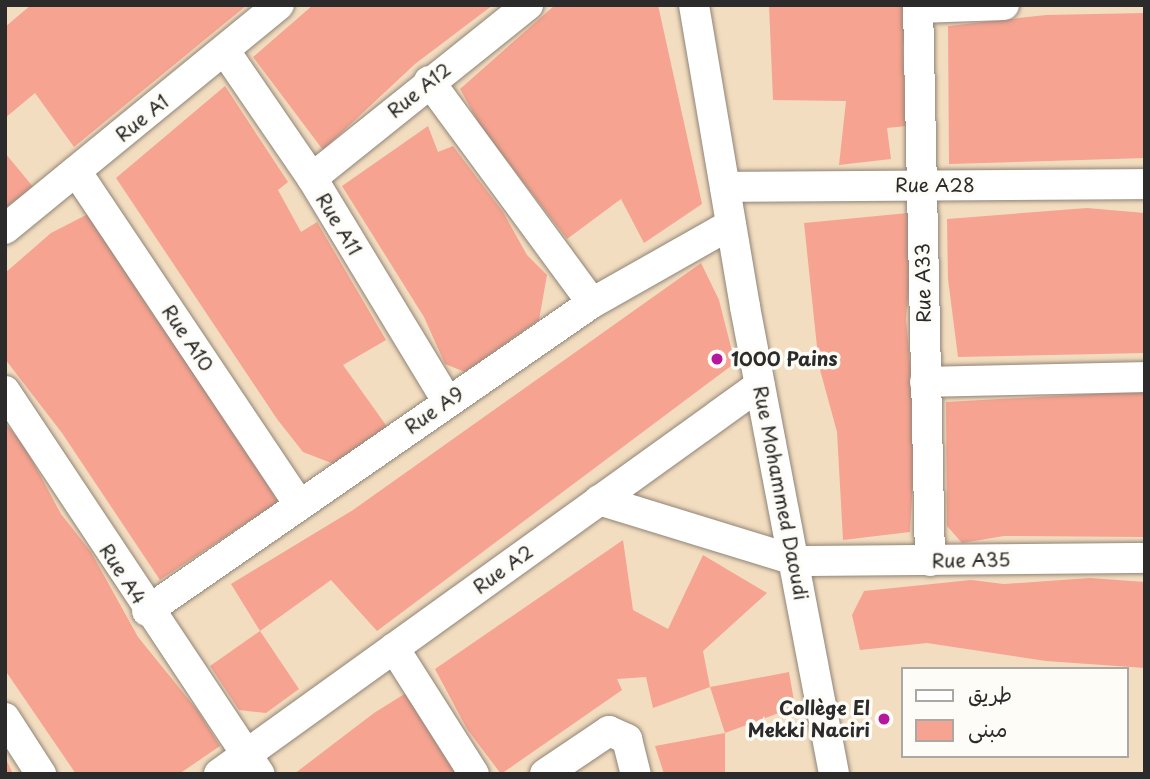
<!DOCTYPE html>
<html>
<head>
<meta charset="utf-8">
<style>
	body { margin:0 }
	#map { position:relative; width:1150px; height:779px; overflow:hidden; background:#f3ddc0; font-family:"Playpen Sans","Playpen Sans Arabic",sans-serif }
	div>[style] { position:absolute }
	.building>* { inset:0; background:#f6a391 }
	.roads { filter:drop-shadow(0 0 2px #8f8476) drop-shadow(0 0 2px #8f8476) }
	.minor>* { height:30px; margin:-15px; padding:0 15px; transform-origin:15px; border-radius:15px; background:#fff }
	.dots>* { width:19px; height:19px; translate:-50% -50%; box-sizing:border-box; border:4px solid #fdfcf7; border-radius:50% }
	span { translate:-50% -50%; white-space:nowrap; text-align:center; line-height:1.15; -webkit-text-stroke:7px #fdfcf7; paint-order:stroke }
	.street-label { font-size:19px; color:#2b2b2b }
	.poi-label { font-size:19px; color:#2b2b2b; font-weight:700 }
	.left { translate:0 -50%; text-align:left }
	.right { translate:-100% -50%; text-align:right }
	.frame { position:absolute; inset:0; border:7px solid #2b2b2b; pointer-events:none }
	.legend { position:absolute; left:901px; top:667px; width:228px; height:91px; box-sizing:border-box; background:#fdfcf7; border:2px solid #a9a8a5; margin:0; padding:9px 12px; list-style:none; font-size:21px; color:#2b2b2b }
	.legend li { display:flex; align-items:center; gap:14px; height:35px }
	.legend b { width:35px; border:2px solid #a9a8a5 }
</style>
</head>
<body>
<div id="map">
	<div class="building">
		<div style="clip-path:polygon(31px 5px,247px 5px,74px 147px,35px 93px,5px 118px,5px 27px)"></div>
		<div style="clip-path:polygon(313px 5px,493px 5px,415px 64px,323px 150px,253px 57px)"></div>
		<div style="clip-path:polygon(555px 5px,658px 5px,702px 204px,644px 243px,621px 199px,567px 239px,481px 127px,460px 89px)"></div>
		<div style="clip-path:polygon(769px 5px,907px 5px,903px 49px,906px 126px,887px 128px,891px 159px,839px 165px,846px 101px,773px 100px)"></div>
		<div style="clip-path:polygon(1145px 13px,1145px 158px,949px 164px,948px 26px,1046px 15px)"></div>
		<div style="clip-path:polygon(225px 86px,288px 182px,278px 190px,301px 232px,317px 222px,386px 340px,343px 365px,388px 428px,339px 466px,303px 452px,277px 419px,116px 178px)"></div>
		<div style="clip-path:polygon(428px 126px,438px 152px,453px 146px,503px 212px,527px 255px,547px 275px,539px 320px,465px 372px,445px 364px,424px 317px,342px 186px)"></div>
		<div style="clip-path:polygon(5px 153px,34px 188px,5px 208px)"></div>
		<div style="clip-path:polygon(1087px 208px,1145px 213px,1145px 353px,958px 357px,948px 279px,947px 219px)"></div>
		<div style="clip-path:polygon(908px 213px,911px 263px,906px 319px,916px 427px,910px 532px,843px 540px,837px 432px,819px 366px,804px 223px)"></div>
		<div style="clip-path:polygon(88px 214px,156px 319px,191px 360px,278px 502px,160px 580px,62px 433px,5px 359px,5px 273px,51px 233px)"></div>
		<div style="clip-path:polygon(701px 263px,719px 300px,735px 363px,377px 631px,331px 580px,260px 631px,231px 584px,353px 510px)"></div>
		<div style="clip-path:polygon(1145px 391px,1145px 537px,1004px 536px,962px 543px,947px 526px,946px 402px)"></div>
		<div style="clip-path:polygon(5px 423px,24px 445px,61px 514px,91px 552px,138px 637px,198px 711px,220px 746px,179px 774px,76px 774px,5px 670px)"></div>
		<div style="clip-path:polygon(623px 540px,633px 610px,668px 629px,703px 555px,767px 593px,703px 651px,710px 687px,653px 708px,646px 677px,617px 679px,622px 690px,501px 774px,467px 729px,435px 669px)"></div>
		<div style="clip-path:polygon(1090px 578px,1145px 582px,1145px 668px,1046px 661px,927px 643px,860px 650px,852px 615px,864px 591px,971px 580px,1004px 584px)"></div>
		<div style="clip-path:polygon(260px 631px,299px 689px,266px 713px,239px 710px,210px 666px)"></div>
		<div style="clip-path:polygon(789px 672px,795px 707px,725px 733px,710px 687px)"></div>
		<div style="clip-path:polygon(406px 693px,462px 774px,294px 774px,374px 713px)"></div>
		<div style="clip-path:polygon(725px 733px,725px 774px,664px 774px,655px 746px)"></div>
		<div style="clip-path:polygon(5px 757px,13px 774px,5px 774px)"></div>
	</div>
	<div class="roads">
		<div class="minor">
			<div style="left:694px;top:5px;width:306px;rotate:80.4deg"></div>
			<div style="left:745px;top:307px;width:475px;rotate:79.2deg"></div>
			<div style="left:918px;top:5px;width:556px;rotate:88.76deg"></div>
			<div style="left:919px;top:8px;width:85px;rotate:-2deg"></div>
			<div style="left:225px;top:51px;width:154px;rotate:55.6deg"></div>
			<div style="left:312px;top:178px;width:261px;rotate:58.8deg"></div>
			<div style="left:429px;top:81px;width:275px;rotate:53.7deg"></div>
			<div style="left:76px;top:171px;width:402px;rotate:56.2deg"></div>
			<div style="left:312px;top:178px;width:277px;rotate:-38.7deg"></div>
			<div style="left:725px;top:187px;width:420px;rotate:-0.4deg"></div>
			<div style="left:5px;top:229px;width:354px;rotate:-39.3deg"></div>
			<div style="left:925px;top:382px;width:220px;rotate:-1.3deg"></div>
			<div style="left:5px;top:391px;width:460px;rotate:56.4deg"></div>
			<div style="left:599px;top:500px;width:207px;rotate:17.1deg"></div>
			<div style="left:797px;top:561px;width:348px;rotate:-0.5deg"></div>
			<div style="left:147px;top:611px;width:541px;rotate:-34.69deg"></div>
			<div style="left:592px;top:303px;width:159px;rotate:-29.5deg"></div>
			<div style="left:394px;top:648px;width:149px;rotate:57.6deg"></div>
			<div style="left:5px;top:718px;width:67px;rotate:57.3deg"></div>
			<div style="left:219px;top:774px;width:666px;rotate:-35.72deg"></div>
			<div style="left:545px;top:774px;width:77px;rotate:-33.9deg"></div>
			<div style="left:609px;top:731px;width:20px;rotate:24deg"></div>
			<div style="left:627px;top:739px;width:36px;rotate:76deg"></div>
		</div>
	</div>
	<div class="dots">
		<div style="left:717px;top:359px;background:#b5179e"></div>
		<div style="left:884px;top:719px;background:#b5179e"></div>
	</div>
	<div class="street-label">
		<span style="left:419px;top:90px;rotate:-39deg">Rue A12</span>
		<span style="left:142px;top:118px;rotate:-39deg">Rue A1</span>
		<span style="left:935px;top:185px">Rue A28</span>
		<span style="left:339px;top:224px;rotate:59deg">Rue A11</span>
		<span style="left:923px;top:283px;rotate:-91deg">Rue A33</span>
		<span style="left:188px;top:338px;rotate:56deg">Rue A10</span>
		<span style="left:434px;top:410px;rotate:-35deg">Rue A9</span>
		<span style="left:781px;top:493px;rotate:79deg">Rue Mohammed Daoudi</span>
		<span style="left:971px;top:560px;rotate:-1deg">Rue A35</span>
		<span style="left:503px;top:569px;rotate:-36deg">Rue A2</span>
		<span style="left:123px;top:574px;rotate:57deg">Rue A4</span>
	</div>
	<div class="poi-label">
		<span class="left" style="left:731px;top:359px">1000 Pains</span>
		<span class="right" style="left:870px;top:719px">Collège El<br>Mekki Naciri</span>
	</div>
	<div class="frame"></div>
	<ul class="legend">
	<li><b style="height:9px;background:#fff"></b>طريق</li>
	<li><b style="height:19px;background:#f6a391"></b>مبنى</li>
	</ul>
</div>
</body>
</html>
